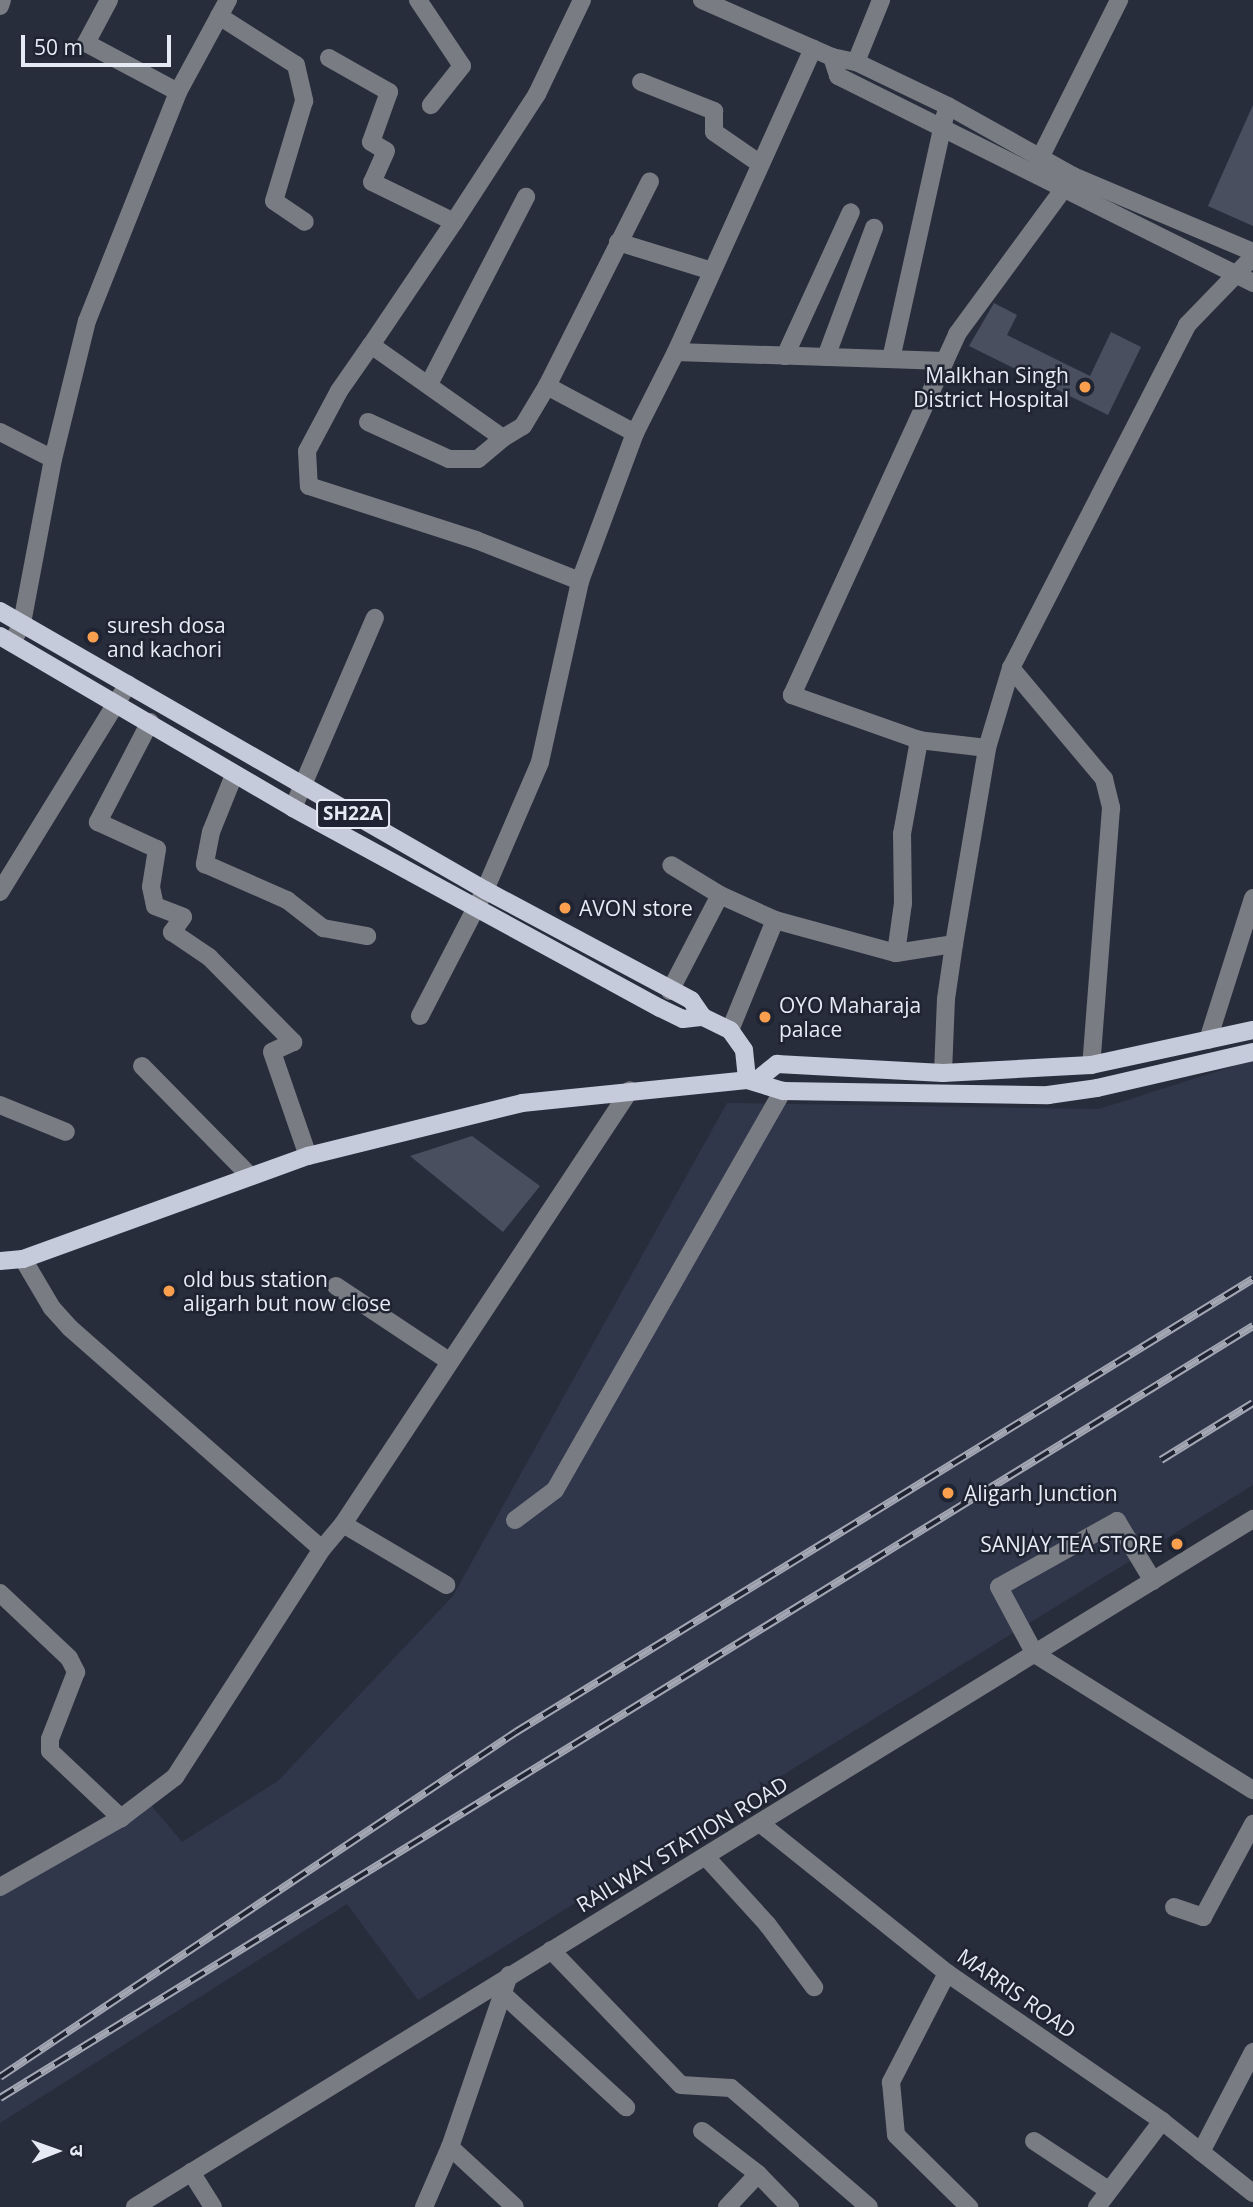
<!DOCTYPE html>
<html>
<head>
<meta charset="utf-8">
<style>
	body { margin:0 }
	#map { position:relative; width:1253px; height:2207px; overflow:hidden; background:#282d3c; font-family:"Open Sans","Noto Sans Devanagari",sans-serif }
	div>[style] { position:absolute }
	.built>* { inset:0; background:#31374b }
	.building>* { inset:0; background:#494f5f }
	.minor>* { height:18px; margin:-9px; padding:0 9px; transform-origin:9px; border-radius:9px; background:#7a7c84 }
	.major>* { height:18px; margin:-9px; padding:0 9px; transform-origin:9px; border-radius:9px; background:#c5cbdb }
	.rail>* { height:8px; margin-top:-4px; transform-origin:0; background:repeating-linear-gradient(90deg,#1f2432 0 16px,#a3a7b3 0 32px); box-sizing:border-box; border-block:2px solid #a3a7b3 }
	.dots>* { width:19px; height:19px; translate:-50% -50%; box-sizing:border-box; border:4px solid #1f2432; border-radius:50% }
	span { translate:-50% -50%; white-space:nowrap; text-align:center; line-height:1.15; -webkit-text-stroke:5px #1f2432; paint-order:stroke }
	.shield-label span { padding:2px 5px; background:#1f2432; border:2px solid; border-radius:5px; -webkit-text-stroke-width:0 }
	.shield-label { font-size:19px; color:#e6eaf4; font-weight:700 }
	.poi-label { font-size:21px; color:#e6eaf4 }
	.right { translate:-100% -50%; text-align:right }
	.left { translate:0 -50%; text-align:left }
	.street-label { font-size:21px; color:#e6eaf4 }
	.north { position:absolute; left:21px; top:2116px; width:70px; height:70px; -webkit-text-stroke:5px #1f2432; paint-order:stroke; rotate:89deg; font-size:19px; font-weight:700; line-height:28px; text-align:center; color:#e6eaf4 }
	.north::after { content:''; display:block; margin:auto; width:24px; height:32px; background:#e6eaf4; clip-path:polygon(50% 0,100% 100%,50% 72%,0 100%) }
	.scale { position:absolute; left:21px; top:35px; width:150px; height:32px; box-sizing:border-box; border:4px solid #e6eaf4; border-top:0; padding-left:9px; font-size:21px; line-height:24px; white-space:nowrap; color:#e6eaf4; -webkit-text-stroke:5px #1f2432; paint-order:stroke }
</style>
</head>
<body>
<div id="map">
	<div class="built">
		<div style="clip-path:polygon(1253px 1060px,1253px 1485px,418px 2000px,347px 1904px,0 2123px,0 1895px,149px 1803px,182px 1842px,278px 1781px,453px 1596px,727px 1103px,1099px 1109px)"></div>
	</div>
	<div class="building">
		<div style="clip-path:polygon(1253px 105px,1253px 226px,1208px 206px)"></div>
		<div style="clip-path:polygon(994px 303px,1017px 315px,1007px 335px,1090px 376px,1111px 332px,1141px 347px,1108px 415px,969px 346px)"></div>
		<div style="clip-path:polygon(472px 1136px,540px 1186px,503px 1232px,410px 1156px)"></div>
	</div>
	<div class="minor">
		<div style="left:109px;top:0;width:49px;rotate:118.1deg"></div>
		<div style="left:86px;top:43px;width:104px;rotate:28deg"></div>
		<div style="left:418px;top:0;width:79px;rotate:56.3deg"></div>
		<div style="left:462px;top:66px;width:50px;rotate:128.5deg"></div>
		<div style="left:702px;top:0;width:142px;rotate:23.7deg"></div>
		<div style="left:832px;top:57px;width:25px;rotate:12deg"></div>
		<div style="left:856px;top:62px;width:102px;rotate:25.6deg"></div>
		<div style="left:948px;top:106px;width:143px;rotate:29.2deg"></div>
		<div style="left:1073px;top:176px;width:195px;rotate:22.9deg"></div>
		<div style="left:0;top:6px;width:6px;rotate:-72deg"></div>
		<div style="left:219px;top:16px;width:91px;rotate:32.5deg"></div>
		<div style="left:296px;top:65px;width:37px;rotate:77deg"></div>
		<div style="left:304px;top:101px;width:104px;rotate:106.7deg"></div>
		<div style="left:274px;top:201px;width:37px;rotate:34deg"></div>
		<div style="left:832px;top:57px;width:20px;rotate:72deg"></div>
		<div style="left:838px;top:76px;width:464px;rotate:26.5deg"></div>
		<div style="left:329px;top:58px;width:69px;rotate:29.5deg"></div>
		<div style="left:389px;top:92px;width:53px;rotate:109.8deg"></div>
		<div style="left:371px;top:142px;width:17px;rotate:31deg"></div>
		<div style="left:386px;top:151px;width:34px;rotate:114deg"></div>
		<div style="left:372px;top:182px;width:91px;rotate:26deg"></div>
		<div style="left:454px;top:222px;width:148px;rotate:124deg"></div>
		<div style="left:371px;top:345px;width:161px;rotate:35.2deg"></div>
		<div style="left:503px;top:438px;width:23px;rotate:-31deg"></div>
		<div style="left:523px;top:426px;width:47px;rotate:-59deg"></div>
		<div style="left:547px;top:386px;width:229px;rotate:-63.3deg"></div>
		<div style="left:856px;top:62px;width:67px;rotate:-68deg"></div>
		<div style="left:641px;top:82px;width:79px;rotate:21.7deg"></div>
		<div style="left:714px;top:111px;width:21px;rotate:90deg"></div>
		<div style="left:714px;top:132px;width:55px;rotate:34.6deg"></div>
		<div style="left:1040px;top:158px;width:177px;rotate:-63.4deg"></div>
		<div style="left:454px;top:222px;width:153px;rotate:-57deg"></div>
		<div style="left:537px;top:94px;width:104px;rotate:-64.4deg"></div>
		<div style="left:618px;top:242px;width:98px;rotate:17.1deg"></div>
		<div style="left:371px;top:345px;width:56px;rotate:124.8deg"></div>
		<div style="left:339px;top:391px;width:68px;rotate:118.1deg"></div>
		<div style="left:307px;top:451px;width:35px;rotate:87deg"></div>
		<div style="left:309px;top:486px;width:176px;rotate:17.9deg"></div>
		<div style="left:476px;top:540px;width:112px;rotate:21.5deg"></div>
		<div style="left:676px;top:352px;width:269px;rotate:1.9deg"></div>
		<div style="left:785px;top:356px;width:158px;rotate:-65.4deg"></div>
		<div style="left:826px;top:357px;width:138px;rotate:-69.6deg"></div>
		<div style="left:891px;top:359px;width:249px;rotate:-77.5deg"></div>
		<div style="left:429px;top:384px;width:211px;rotate:-62.6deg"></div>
		<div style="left:547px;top:386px;width:100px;rotate:28.1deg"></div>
		<div style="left:368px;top:422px;width:89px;rotate:24.6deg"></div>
		<div style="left:449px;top:459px;width:29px"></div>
		<div style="left:478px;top:459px;width:33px;rotate:-40deg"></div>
		<div style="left:0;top:432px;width:59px;rotate:27deg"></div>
		<div style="left:12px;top:643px;width:22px;rotate:-63deg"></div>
		<div style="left:22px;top:623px;width:167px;rotate:-79.3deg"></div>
		<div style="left:53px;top:459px;width:142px;rotate:-76.2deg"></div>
		<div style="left:87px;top:321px;width:246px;rotate:-68.3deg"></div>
		<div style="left:178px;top:92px;width:105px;rotate:-61.5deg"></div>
		<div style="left:1011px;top:668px;width:145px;rotate:50deg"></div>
		<div style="left:1104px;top:779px;width:30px;rotate:76deg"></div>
		<div style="left:1111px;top:808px;width:258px;rotate:94.4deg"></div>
		<div style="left:150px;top:722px;width:113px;rotate:117.5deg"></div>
		<div style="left:98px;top:822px;width:65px;rotate:24.6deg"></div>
		<div style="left:157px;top:849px;width:38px;rotate:99deg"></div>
		<div style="left:151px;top:887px;width:19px;rotate:78deg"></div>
		<div style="left:155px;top:906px;width:30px;rotate:21deg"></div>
		<div style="left:183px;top:917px;width:19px;rotate:126deg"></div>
		<div style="left:172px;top:932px;width:45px;rotate:34deg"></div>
		<div style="left:209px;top:957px;width:120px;rotate:45.3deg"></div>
		<div style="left:293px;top:1042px;width:23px;rotate:155deg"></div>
		<div style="left:272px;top:1052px;width:110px;rotate:70.9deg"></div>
		<div style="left:987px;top:748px;width:68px;rotate:-173.3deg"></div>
		<div style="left:919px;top:740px;width:135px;rotate:-160.5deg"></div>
		<div style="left:792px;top:695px;width:397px;rotate:-65.4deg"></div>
		<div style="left:957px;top:334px;width:196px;rotate:-53.7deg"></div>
		<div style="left:234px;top:775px;width:61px;rotate:112deg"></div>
		<div style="left:211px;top:832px;width:33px;rotate:101deg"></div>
		<div style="left:205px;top:864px;width:90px;rotate:23.7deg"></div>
		<div style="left:287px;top:900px;width:46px;rotate:37.9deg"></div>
		<div style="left:323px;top:928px;width:45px;rotate:10.3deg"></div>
		<div style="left:293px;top:808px;width:207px;rotate:-66.7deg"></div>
		<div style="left:0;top:892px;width:244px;rotate:-58.4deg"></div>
		<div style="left:720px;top:895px;width:60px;rotate:24.4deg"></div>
		<div style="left:775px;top:920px;width:119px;rotate:112.2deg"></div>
		<div style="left:775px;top:920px;width:125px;rotate:15.3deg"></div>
		<div style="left:896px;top:953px;width:59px;rotate:-8.8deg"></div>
		<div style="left:896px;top:953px;width:50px;rotate:-82deg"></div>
		<div style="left:903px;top:903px;width:69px;rotate:-90.8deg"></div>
		<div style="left:902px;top:834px;width:96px;rotate:-79.7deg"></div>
		<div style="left:670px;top:991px;width:108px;rotate:-62.5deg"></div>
		<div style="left:720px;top:895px;width:57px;rotate:-148.5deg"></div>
		<div style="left:420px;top:1016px;width:142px;rotate:-62.7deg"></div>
		<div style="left:485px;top:890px;width:139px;rotate:-66.7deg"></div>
		<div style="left:540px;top:762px;width:185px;rotate:-77.5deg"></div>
		<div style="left:580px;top:581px;width:158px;rotate:-69.6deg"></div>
		<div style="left:635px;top:433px;width:91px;rotate:-63.2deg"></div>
		<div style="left:676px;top:352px;width:333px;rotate:-65.7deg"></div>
		<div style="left:1208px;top:1040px;width:149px;rotate:-72.4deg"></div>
		<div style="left:142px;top:1066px;width:153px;rotate:45.5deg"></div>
		<div style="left:943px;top:1073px;width:74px;rotate:-87.7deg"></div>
		<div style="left:946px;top:999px;width:56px;rotate:-81.7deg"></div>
		<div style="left:954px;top:944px;width:199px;rotate:-80.4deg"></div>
		<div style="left:987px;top:748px;width:84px;rotate:-73.3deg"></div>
		<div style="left:1011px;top:668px;width:386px;rotate:-62.8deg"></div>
		<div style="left:1187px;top:325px;width:95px;rotate:-45.9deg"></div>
		<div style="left:0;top:1105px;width:71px;rotate:22.2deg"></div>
		<div style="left:23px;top:1259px;width:57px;rotate:59.4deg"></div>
		<div style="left:52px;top:1308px;width:27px;rotate:48deg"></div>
		<div style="left:70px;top:1328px;width:335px;rotate:41.3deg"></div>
		<div style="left:336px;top:1286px;width:136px;rotate:33.6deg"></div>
		<div style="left:515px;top:1520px;width:50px;rotate:-36.9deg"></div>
		<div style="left:555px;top:1490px;width:460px;rotate:-60.3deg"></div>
		<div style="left:343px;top:1524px;width:120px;rotate:30.6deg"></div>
		<div style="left:1153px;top:1581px;width:70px;rotate:-121deg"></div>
		<div style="left:1117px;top:1521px;width:135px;rotate:150.8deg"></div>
		<div style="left:999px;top:1587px;width:76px;rotate:61.8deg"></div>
		<div style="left:1035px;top:1654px;width:257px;rotate:32deg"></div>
		<div style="left:0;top:1593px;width:95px;rotate:43.3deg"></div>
		<div style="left:69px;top:1658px;width:16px;rotate:63deg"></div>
		<div style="left:76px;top:1672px;width:72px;rotate:111.2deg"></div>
		<div style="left:50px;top:1739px;width:12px;rotate:90deg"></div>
		<div style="left:50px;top:1751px;width:98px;rotate:43.3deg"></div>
		<div style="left:761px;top:1824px;width:238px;rotate:38.7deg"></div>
		<div style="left:947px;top:1973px;width:261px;rotate:34.5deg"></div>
		<div style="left:1162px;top:2121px;width:116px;rotate:38.4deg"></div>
		<div style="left:706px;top:1857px;width:91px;rotate:47.7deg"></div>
		<div style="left:767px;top:1924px;width:79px;rotate:53.3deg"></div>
		<div style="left:0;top:1887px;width:139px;rotate:-29.7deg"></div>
		<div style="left:121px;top:1818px;width:68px;rotate:-37.2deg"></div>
		<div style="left:175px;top:1777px;width:271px;rotate:-57.2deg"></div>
		<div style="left:322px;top:1549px;width:33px;rotate:-50deg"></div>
		<div style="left:343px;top:1524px;width:520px;rotate:-56.52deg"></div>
		<div style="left:1174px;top:1907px;width:31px;rotate:19deg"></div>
		<div style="left:1203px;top:1917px;width:106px;rotate:-61.7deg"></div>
		<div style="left:551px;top:1950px;width:187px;rotate:46.1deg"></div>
		<div style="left:681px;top:2085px;width:50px;rotate:3.4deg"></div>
		<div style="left:731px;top:2088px;width:182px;rotate:40.8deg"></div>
		<div style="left:947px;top:1973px;width:123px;rotate:117.2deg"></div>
		<div style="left:891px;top:2082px;width:53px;rotate:84.6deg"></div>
		<div style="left:896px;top:2135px;width:103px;rotate:44.6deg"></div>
		<div style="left:509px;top:1975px;width:182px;rotate:108.9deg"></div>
		<div style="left:450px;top:2147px;width:88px;rotate:42.7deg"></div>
		<div style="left:504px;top:1995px;width:166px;rotate:42.6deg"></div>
		<div style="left:702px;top:2131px;width:71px;rotate:37.5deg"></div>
		<div style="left:758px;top:2174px;width:46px;rotate:45.9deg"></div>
		<div style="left:1034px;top:2141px;width:89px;rotate:33.5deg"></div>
		<div style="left:1201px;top:2152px;width:113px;rotate:-62.5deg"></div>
		<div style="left:191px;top:2172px;width:41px;rotate:57.8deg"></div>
		<div style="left:135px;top:2207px;width:1313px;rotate:-31.61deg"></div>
		<div style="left:424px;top:2207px;width:65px;rotate:-66.6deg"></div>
		<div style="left:727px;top:2207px;width:45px;rotate:-46.8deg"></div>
		<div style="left:1097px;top:2207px;width:108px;rotate:-52.9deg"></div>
	</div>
	<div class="major">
		<div style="left:0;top:611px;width:560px;rotate:29.91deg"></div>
		<div style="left:485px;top:890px;width:234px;rotate:28.1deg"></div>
		<div style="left:691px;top:1000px;width:21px;rotate:55deg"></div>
		<div style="left:703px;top:1017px;width:30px;rotate:26deg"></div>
		<div style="left:730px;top:1030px;width:24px;rotate:55deg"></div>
		<div style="left:744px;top:1050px;width:30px;rotate:84deg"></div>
		<div style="left:0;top:636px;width:340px;rotate:30.4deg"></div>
		<div style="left:293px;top:808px;width:418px;rotate:28.6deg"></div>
		<div style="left:660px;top:1008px;width:25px;rotate:26deg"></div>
		<div style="left:683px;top:1019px;width:20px;rotate:-6deg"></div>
		<div style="left:757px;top:1080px;width:26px;rotate:-39deg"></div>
		<div style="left:777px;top:1064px;width:166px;rotate:3.1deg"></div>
		<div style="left:943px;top:1073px;width:148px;rotate:-3.1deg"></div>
		<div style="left:1091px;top:1065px;width:166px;rotate:-12.2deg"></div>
		<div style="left:0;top:1261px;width:23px;rotate:-5deg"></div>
		<div style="left:23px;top:1259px;width:303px;rotate:-19.9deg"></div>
		<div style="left:308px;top:1156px;width:220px;rotate:-13.9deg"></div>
		<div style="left:522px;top:1103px;width:226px;rotate:-5.8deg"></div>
		<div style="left:747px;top:1080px;width:38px;rotate:17deg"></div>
		<div style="left:783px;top:1091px;width:265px;rotate:0.9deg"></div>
		<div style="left:1048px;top:1095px;width:49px;rotate:-8.1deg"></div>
		<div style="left:1097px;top:1088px;width:160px;rotate:-13deg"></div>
	</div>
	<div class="rail">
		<div style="left:1161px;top:1460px;width:108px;rotate:-31.8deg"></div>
		<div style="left:0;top:2077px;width:621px;rotate:-33.77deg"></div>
		<div style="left:516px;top:1732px;width:865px;rotate:-31.58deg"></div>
		<div style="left:0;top:2098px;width:1472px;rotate:-31.64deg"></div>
	</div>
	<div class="dots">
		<div style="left:1085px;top:387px;background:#fa9f4e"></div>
		<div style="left:93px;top:637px;background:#fa9f4e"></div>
		<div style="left:565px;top:908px;background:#fa9f4e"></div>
		<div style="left:765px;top:1017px;background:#fa9f4e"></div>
		<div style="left:169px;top:1291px;background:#fa9f4e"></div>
		<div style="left:948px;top:1493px;background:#fa9f4e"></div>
		<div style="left:1177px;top:1544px;background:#fa9f4e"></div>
	</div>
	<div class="shield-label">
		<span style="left:353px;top:814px">SH22A</span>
	</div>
	<div class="poi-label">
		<span class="right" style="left:1069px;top:387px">Malkhan Singh<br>District Hospital</span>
		<span class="left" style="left:107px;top:637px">suresh dosa<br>and kachori</span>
		<span class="left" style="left:579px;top:908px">AVON store</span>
		<span class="left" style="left:779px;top:1017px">OYO Maharaja<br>palace</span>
		<span class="left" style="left:183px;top:1291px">old bus station<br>aligarh but now close</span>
		<span class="left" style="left:964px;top:1493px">Aligarh Junction</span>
		<span class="right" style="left:1163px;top:1544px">SANJAY TEA STORE</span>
	</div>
	<div class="street-label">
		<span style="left:682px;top:1844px;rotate:-31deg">RAILWAY STATION ROAD</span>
		<span style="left:1017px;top:1993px;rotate:35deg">MARRIS ROAD</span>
	</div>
	<div class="north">उ</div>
	<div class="scale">50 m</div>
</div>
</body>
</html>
